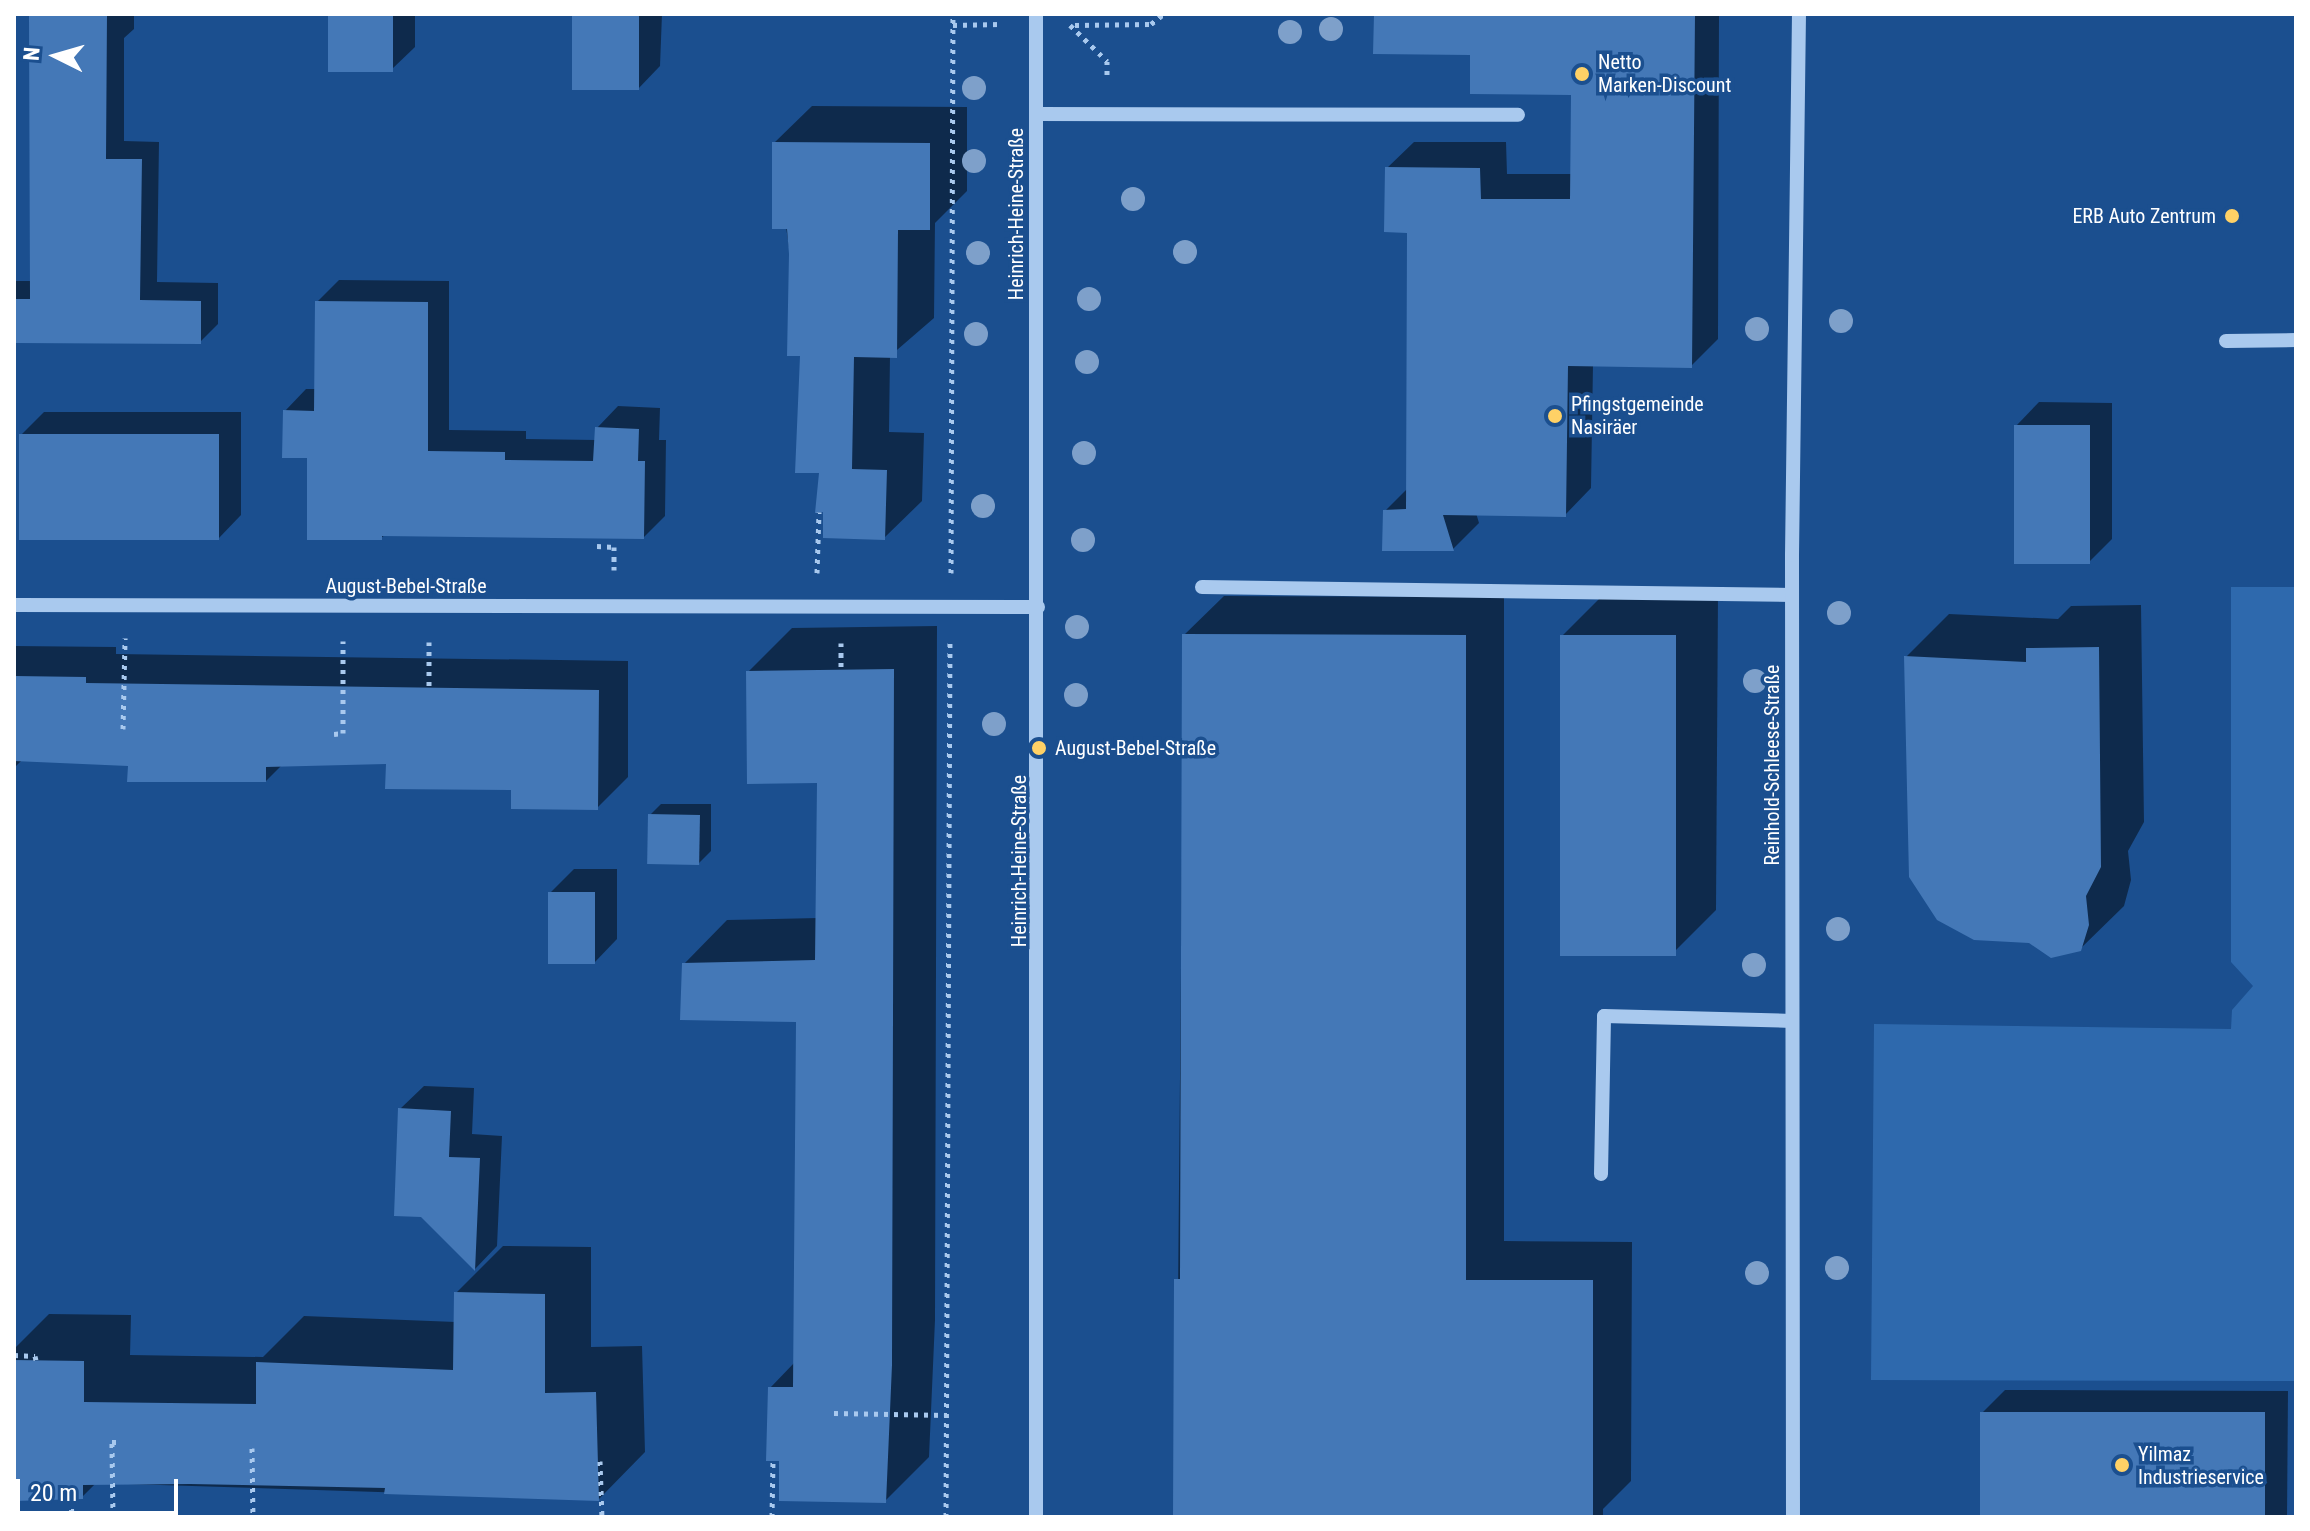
<!DOCTYPE html>
<html>
<head>
<meta charset="utf-8">
<style>
	body { margin:0 }
	#map { position:relative; width:2310px; height:1531px; overflow:hidden; background:#1b4f8f; font-family:"Roboto Condensed",sans-serif }
	div>[style] { position:absolute }
	.green>* { inset:0; background:#2e69ad }
	.shadow>* { inset:0; background:#0007 }
	.building>* { inset:0; background:#4478b7; transform-origin:0 0 }
	.path>* { height:5px; margin-top:-2.5px; transform-origin:0; background:repeating-linear-gradient(90deg,#a9c9ee 0 4px,transparent 0 10px) }
	.minor>* { height:14px; margin:-7px; padding:0 7px; transform-origin:7px; border-radius:7px; background:#a9c9ee }
	.trees>* { width:24px; height:24px; margin:-12px; border-radius:50%; background:#7ea0ca }
	.dots>* { width:22px; height:22px; translate:-50% -50%; box-sizing:border-box; border:4px solid #1b4f8f; border-radius:50% }
	span { translate:-50% -50%; white-space:nowrap; text-align:center; line-height:1.15; -webkit-text-stroke:7px #1b4f8f; paint-order:stroke }
	.poi-label { font-size:20px; color:#fff }
	.left { translate:0 -50%; text-align:left }
	.right { translate:-100% -50%; text-align:right }
	.street-label { font-size:20px; color:#fff }
	.frame { position:absolute; inset:0; border:16px solid #fff; pointer-events:none }
	.north { position:absolute; left:16px; top:16px; width:80px; height:80px; -webkit-text-stroke:6px #1b4f8f; paint-order:stroke; rotate:275deg; font-size:22px; font-weight:700; line-height:32px; text-align:center; color:#fff }
	.north::after { content:''; display:block; margin:auto; width:28px; height:36px; background:#fff; clip-path:polygon(50% 0,100% 100%,50% 72%,0 100%) }
	.scale { position:absolute; left:16px; top:1479px; width:162px; height:36px; box-sizing:border-box; border:4px solid #fff; border-top:0; padding-left:10px; font-size:24px; line-height:28px; white-space:nowrap; color:#fff; -webkit-text-stroke:6px #1b4f8f; paint-order:stroke }
</style>
</head>
<body>
<div id="map">
	<div class="green">
		<div style="clip-path:polygon(2231px 587px,2296px 587px,2296px 1381px,1871px 1380px,1874px 1024px,2231px 1029px,2232px 1010px,2253px 986px,2231px 962px)"></div>
	</div>
	<div class="shadow">
		<div style="clip-path:polygon(32px 14px,134px 14px,134px 29px,124px 38px,124px 141px,159px 142px,157px 282px,218px 283px,218px 324px,200px 342px,14px 341px,14px 281px,33px 281px)"></div>
		<div style="clip-path:polygon(330px 14px,415px 14px,415px 47px,391px 70px)"></div>
		<div style="clip-path:polygon(574px 14px,662px 14px,660px 66px,637px 90px)"></div>
		<div style="clip-path:polygon(1418px 14px,1719px 14px,1718px 339px,1691px 366px,1593px 365px,1591px 488px,1565px 515px,1476px 513px,1479px 523px,1453px 549px,1385px 511px,1408px 488px,1409px 231px,1387px 168px,1414px 142px,1506px 142px,1507px 174px,1572px 174px,1573px 93px,1472px 53px)"></div>
		<div style="clip-path:polygon(812px 106px,967px 107px,967px 191px,935px 223px,934px 318px,890px 356px,889px 432px,924px 433px,922px 501px,884px 538px,821px 471px,774px 143px)"></div>
		<div style="clip-path:polygon(339px 280px,449px 281px,449px 430px,526px 431px,526px 439px,596px 440px,597px 428px,618px 406px,660px 408px,659px 440px,666px 440px,665px 516px,644px 537px,386px 534px,381px 538px,309px 456px,285px 411px,306px 389px,316px 389px,317px 302px)"></div>
		<div style="clip-path:polygon(2039px 402px,2112px 403px,2112px 539px,2089px 562px,2016px 426px)"></div>
		<div style="clip-path:polygon(44px 412px,241px 412px,241px 515px,218px 539px,21px 435px)"></div>
		<div style="clip-path:polygon(1605px 593px,1718px 594px,1716px 910px,1673px 953px,1562px 636px)"></div>
		<div style="clip-path:polygon(1224px 596px,1504px 597px,1504px 1241px,1632px 1242px,1631px 1481px,1603px 1509px,1603px 1517px,1176px 1517px,1184px 635px)"></div>
		<div style="clip-path:polygon(2141px 605px,2144px 822px,2128px 851px,2131px 880px,2124px 906px,2080px 949px,1906px 657px,1949px 614px,2058px 619px,2071px 606px)"></div>
		<div style="clip-path:polygon(937px 626px,935px 1320px,929px 1457px,885px 1501px,770px 1388px,795px 1362px,798px 1020px,684px 964px,727px 920px,818px 918px,819px 781px,748px 672px,792px 628px)"></div>
		<div style="clip-path:polygon(14px 646px,116px 647px,116px 654px,628px 661px,628px 777px,597px 808px,388px 762px,282px 765px,266px 781px,130px 764px,23px 759px,14px 768px)"></div>
		<div style="clip-path:polygon(661px 804px,711px 804px,711px 851px,699px 863px,650px 815px)"></div>
		<div style="clip-path:polygon(574px 869px,617px 869px,617px 939px,594px 963px,550px 893px)"></div>
		<div style="clip-path:polygon(424px 1086px,474px 1088px,472px 1134px,502px 1136px,497px 1246px,475px 1269px,400px 1109px)"></div>
		<div style="clip-path:polygon(503px 1246px,591px 1247px,591px 1347px,642px 1346px,645px 1452px,599px 1499px,96px 1483px,82px 1497px,14px 1499px,14px 1349px,49px 1314px,131px 1315px,130px 1355px,263px 1357px,304px 1316px,456px 1322px,456px 1293px)"></div>
		<div style="clip-path:polygon(2005px 1390px,2288px 1391px,2287px 1517px,1982px 1517px,1982px 1413px)"></div>
	</div>
	<div class="building">
		<div style="clip-path:polygon(29px 14px,107px 14px,106px 159px,142px 159px,140px 300px,201px 301px,201px 344px,14px 343px,14px 299px,30px 299px)"></div>
		<div style="left:328px;top:14px;width:65px;height:58px"></div>
		<div style="left:572px;top:14px;width:67px;height:76px"></div>
		<div style="clip-path:polygon(1374px 14px,1695px 14px,1692px 368px,1568px 366px,1566px 517px,1443px 515px,1454px 551px,1382px 551px,1383px 510px,1406px 509px,1407px 233px,1384px 232px,1385px 167px,1480px 168px,1481px 199px,1570px 199px,1571px 95px,1470px 94px,1470px 55px,1373px 54px)"></div>
		<div style="clip-path:polygon(772px 142px,930px 143px,930px 230px,898px 230px,897px 358px,854px 357px,852px 469px,887px 470px,885px 540px,823px 538px,823px 512px,815px 513px,819px 473px,795px 473px,800px 356px,787px 356px,789px 254px,787px 229px,772px 229px)"></div>
		<div style="clip-path:polygon(315px 301px,428px 302px,428px 451px,505px 452px,505px 460px,593px 461px,595px 427px,639px 429px,638px 461px,645px 461px,644px 539px,382px 536px,382px 540px,307px 540px,307px 458px,282px 458px,283px 410px,314px 411px)"></div>
		<div style="left:2014px;top:425px;width:76px;height:139px"></div>
		<div style="left:19px;top:434px;width:200px;height:106px"></div>
		<div style="clip-path:polygon(1182px 634px,1466px 635px,1466px 1280px,1593px 1280px,1593px 1517px,1173px 1517px,1174px 1279px,1180px 1279px)"></div>
		<div style="left:1560px;top:635px;width:116px;height:321px"></div>
		<div style="clip-path:polygon(2099px 647px,2101px 867px,2086px 896px,2089px 925px,2081px 951px,2051px 958px,2029px 943px,1974px 940px,1937px 920px,1909px 877px,1904px 656px,2026px 662px,2026px 648px)"></div>
		<div style="clip-path:polygon(894px 669px,892px 1365px,886px 1503px,779px 1501px,779px 1461px,766px 1461px,768px 1387px,793px 1387px,796px 1022px,680px 1020px,682px 963px,815px 960px,817px 783px,747px 784px,746px 671px)"></div>
		<div style="clip-path:polygon(14px 676px,86px 677px,86px 683px,599px 690px,598px 810px,511px 809px,511px 790px,385px 789px,386px 764px,266px 767px,266px 782px,127px 782px,128px 766px,14px 761px)"></div>
		<div style="left:648px;top:814px;width:52px;height:50px;rotate:1deg"></div>
		<div style="left:548px;top:892px;width:47px;height:72px"></div>
		<div style="clip-path:polygon(398px 1108px,451px 1111px,449px 1157px,480px 1158px,475px 1271px,421px 1217px,394px 1216px)"></div>
		<div style="clip-path:polygon(454px 1292px,545px 1294px,545px 1393px,596px 1392px,599px 1501px,384px 1494px,385px 1488px,190px 1484px,83px 1485px,83px 1499px,14px 1501px,14px 1360px,84px 1361px,84px 1402px,256px 1404px,256px 1362px,453px 1370px)"></div>
		<div style="left:1980px;top:1412px;width:285px;height:105px"></div>
	</div>
	<div class="path">
		<div style="left:953px;top:25px;width:47px;rotate:-1.2deg"></div>
		<div style="left:1070px;top:25px;width:52px;rotate:44.2deg"></div>
		<div style="left:1107px;top:61px;width:17px;rotate:90deg"></div>
		<div style="left:1075px;top:25px;width:76px;rotate:-0.8deg"></div>
		<div style="left:1151px;top:24px;width:16px;rotate:-38deg"></div>
		<div style="left:597px;top:546px;width:17px;rotate:3deg"></div>
		<div style="left:614px;top:547px;width:23px;rotate:90deg"></div>
		<div style="left:817px;top:573px;width:61px;rotate:-88.1deg"></div>
		<div style="left:951px;top:573px;width:559px;rotate:-89.8deg"></div>
		<div style="left:429px;top:642px;width:45px;rotate:90deg"></div>
		<div style="left:841px;top:643px;width:27px;rotate:90deg"></div>
		<div style="left:123px;top:729px;width:91px;rotate:-88.7deg"></div>
		<div style="left:334px;top:734px;width:9px;rotate:-6deg"></div>
		<div style="left:343px;top:733px;width:92px;rotate:-90deg"></div>
		<div style="left:14px;top:1355px;width:21px;rotate:3deg"></div>
		<div style="left:35px;top:1356px;width:4px;rotate:76deg"></div>
		<div style="left:834px;top:1413px;width:113px;rotate:1deg"></div>
		<div style="left:252px;top:1448px;width:69px;rotate:89.2deg"></div>
		<div style="left:600px;top:1461px;width:56px;rotate:88deg"></div>
		<div style="left:71px;top:1499px;width:18px;rotate:87deg"></div>
		<div style="left:113px;top:1517px;width:75px;rotate:-90.8deg"></div>
		<div style="left:112px;top:1442px;width:9px"></div>
		<div style="left:772px;top:1517px;width:56px;rotate:-89deg"></div>
		<div style="left:946px;top:1517px;width:874px;rotate:-89.74deg"></div>
	</div>
	<div class="minor">
		<div style="left:1036px;top:114px;width:482px;rotate:0.1deg"></div>
		<div style="left:2226px;top:341px;width:70px;rotate:-0.8deg"></div>
		<div style="left:1202px;top:587px;width:590px;rotate:0.78deg"></div>
		<div style="left:14px;top:605px;width:1024px;rotate:0.11deg"></div>
		<div style="left:1601px;top:1174px;width:158px;rotate:-88.9deg"></div>
		<div style="left:1604px;top:1016px;width:188px;rotate:1.5deg"></div>
		<div style="left:1036px;top:1517px;width:1503px;rotate:-90deg"></div>
		<div style="left:1793px;top:1517px;width:962px;rotate:-90.06deg"></div>
		<div style="left:1792px;top:555px;width:541px;rotate:-89.26deg"></div>
	</div>
	<div class="trees">
		<div style="left:1331px;top:29px"></div>
		<div style="left:1290px;top:32px"></div>
		<div style="left:974px;top:88px"></div>
		<div style="left:974px;top:161px"></div>
		<div style="left:1133px;top:199px"></div>
		<div style="left:1185px;top:252px"></div>
		<div style="left:978px;top:253px"></div>
		<div style="left:1089px;top:299px"></div>
		<div style="left:1841px;top:321px"></div>
		<div style="left:1757px;top:329px"></div>
		<div style="left:976px;top:334px"></div>
		<div style="left:1087px;top:362px"></div>
		<div style="left:1084px;top:453px"></div>
		<div style="left:983px;top:506px"></div>
		<div style="left:1083px;top:540px"></div>
		<div style="left:1839px;top:613px"></div>
		<div style="left:1077px;top:627px"></div>
		<div style="left:1755px;top:681px"></div>
		<div style="left:1076px;top:695px"></div>
		<div style="left:994px;top:724px"></div>
		<div style="left:1838px;top:929px"></div>
		<div style="left:1754px;top:965px"></div>
		<div style="left:1837px;top:1268px"></div>
		<div style="left:1757px;top:1273px"></div>
	</div>
	<div class="dots">
		<div style="left:1582px;top:74px;background:#ffd166"></div>
		<div style="left:2232px;top:216px;background:#ffd166"></div>
		<div style="left:1555px;top:416px;background:#ffd166"></div>
		<div style="left:1039px;top:748px;background:#ffd166"></div>
		<div style="left:2122px;top:1465px;background:#ffd166"></div>
	</div>
	<div class="poi-label">
		<span class="left" style="left:1598px;top:74px">Netto<br>Marken-Discount</span>
		<span class="right" style="left:2216px;top:216px">ERB Auto Zentrum</span>
		<span class="left" style="left:1571px;top:416px">Pfingstgemeinde<br>Nasiräer</span>
		<span class="left" style="left:1055px;top:748px">August-Bebel-Straße</span>
		<span class="left" style="left:2138px;top:1466px">Yilmaz<br>Industrieservice</span>
	</div>
	<div class="street-label">
		<span style="left:1016px;top:214px;rotate:-90deg">Heinrich-Heine-Straße</span>
		<span style="left:406px;top:586px">August-Bebel-Straße</span>
		<span style="left:1772px;top:765px;rotate:-90deg">Reinhold-Schleese-Straße</span>
		<span style="left:1019px;top:861px;rotate:-90deg">Heinrich-Heine-Straße</span>
	</div>
	<div class="frame"></div>
	<div class="north">N</div>
	<div class="scale">20 m</div>
</div>
</body>
</html>
